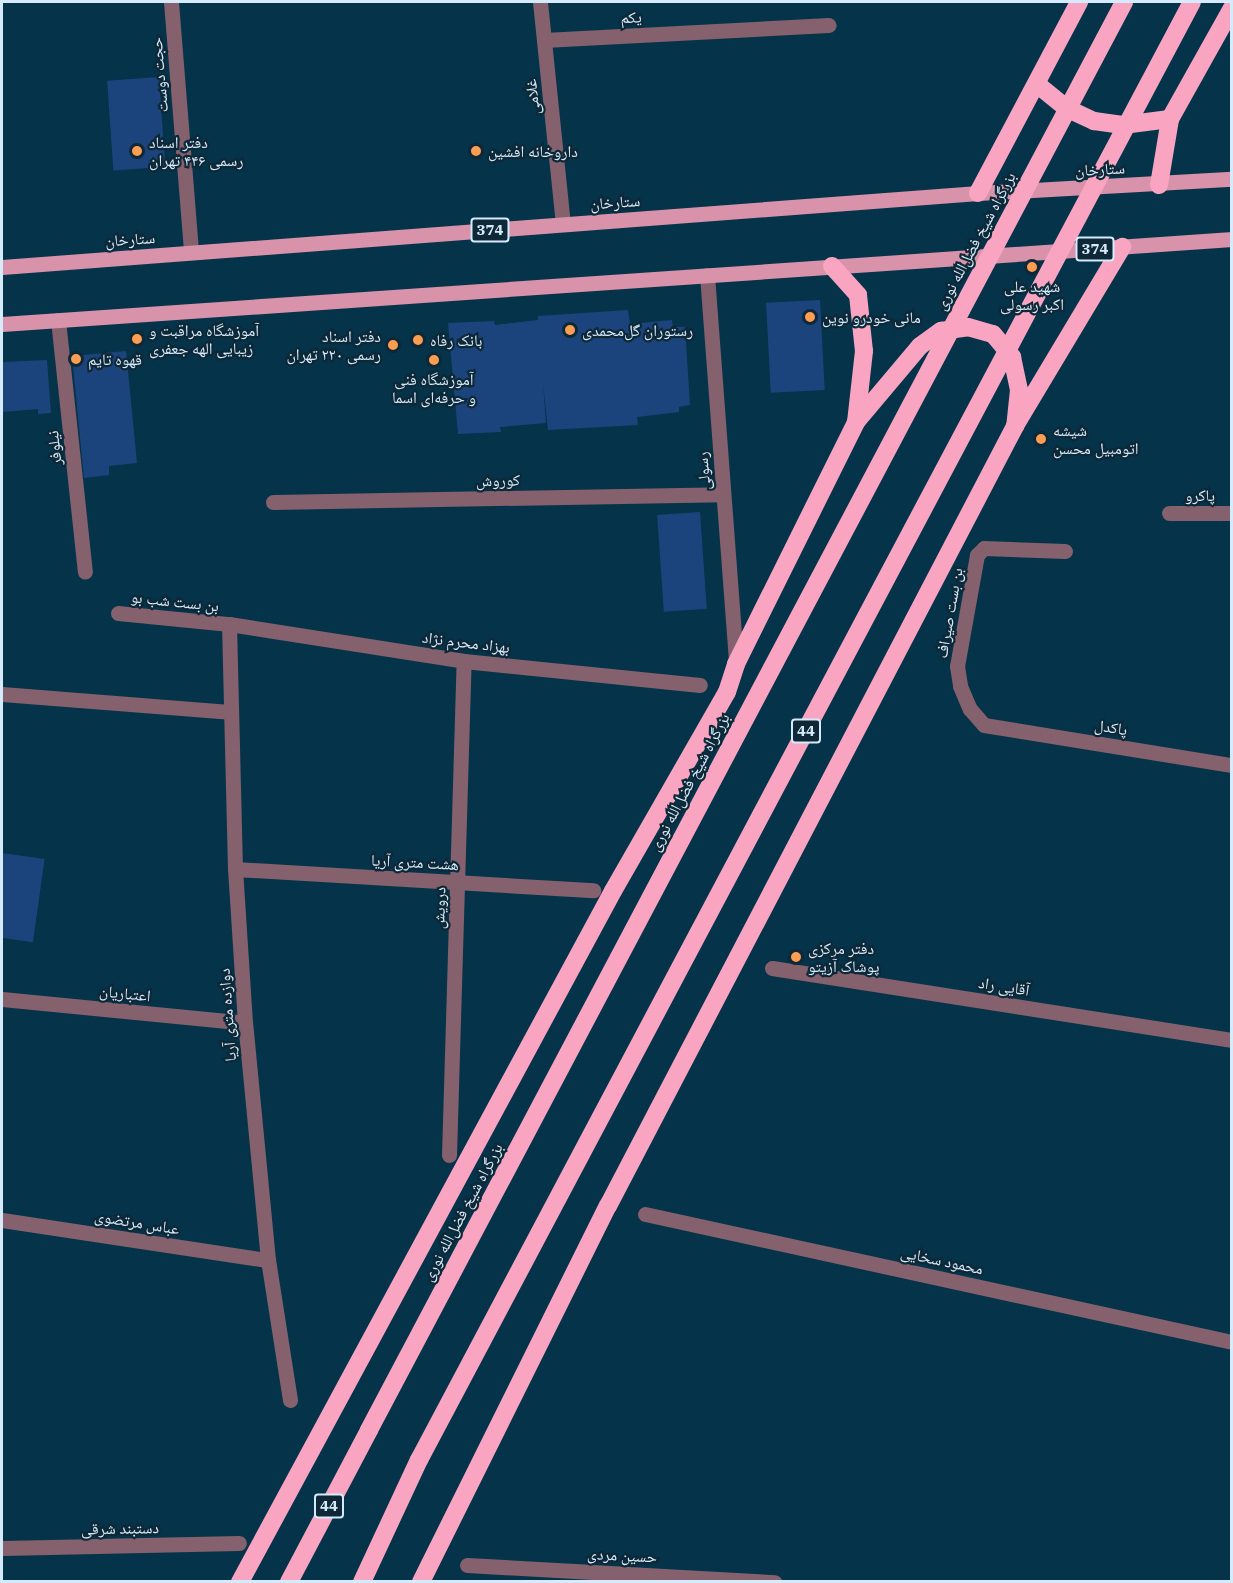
<!DOCTYPE html>
<html>
<head>
<meta charset="utf-8">
<style>
	body { margin:0 }
	#map { position:relative; width:1233px; height:1583px; overflow:hidden; background:#04334a; font-family:"IBM Plex Serif","Noto Naskh Arabic",serif }
	div>[style] { position:absolute }
	.building>* { inset:0; background:#1c447c; transform-origin:0 0 }
	.lane>* { height:15px; margin:-7.5px; padding:0 7.5px; transform-origin:7.5px; border-radius:7.5px; background:#84616c }
	.street>* { height:15px; margin:-7.5px; padding:0 7.5px; transform-origin:7.5px; border-radius:7.5px; background:#84616c }
	.primary>* { height:15px; margin:-7.5px; padding:0 7.5px; transform-origin:7.5px; border-radius:7.5px; background:#d892aa }
	.highway>* { height:18px; margin:-9px; padding:0 9px; transform-origin:9px; border-radius:9px; background:#f9a5c2 }
	.highway-bridge>* { height:18px; margin:-9px; padding:0 9px; transform-origin:9px; border-radius:9px; background:#f9a5c2 }
	.dots>* { width:16px; height:16px; translate:-50% -50%; box-sizing:border-box; border:3px solid #0e2837; border-radius:50% }
	span { translate:-50% -50%; white-space:nowrap; text-align:center; line-height:1.15; -webkit-text-stroke:4.5px #0e2837; paint-order:stroke }
	.shield-label span { padding:2px 4px; background:#0e2837; border:2px solid; border-radius:4px; -webkit-text-stroke-width:0 }
	.shield-label { font-size:15px; color:#d5ebfb; font-weight:700 }
	.street-label { font-size:16px; color:#d5ebfb }
	.poi-label { font-size:16px; color:#d5ebfb }
	.left { translate:0 -50%; text-align:left }
	.right { translate:-100% -50%; text-align:right }
	.frame { position:absolute; inset:0; border:3px solid #d5ebfb; pointer-events:none }
</style>
</head>
<body>
<div id="map">
	<div class="building">
		<div style="left:159px;top:77px;width:90px;height:52px;rotate:86deg"></div>
		<div style="left:820px;top:300px;width:90px;height:54px;rotate:87deg"></div>
		<div style="clip-path:polygon(628px 310px,630px 324px,672px 320px,673px 327px,685px 327px,690px 405px,679px 407px,679px 412px,637px 417px,638px 425px,548px 430px,543px 383px,546px 423px,500px 427px,501px 432px,458px 434px,448px 323px,494px 321px,495px 325px,538px 320px,538px 316px)"></div>
		<div style="clip-path:polygon(126px 351px,137px 463px,109px 466px,109px 475px,84px 478px,72px 356px)"></div>
		<div style="clip-path:polygon(47px 360px,51px 413px,38px 414px,38px 409px,2px 412px,2px 362px)"></div>
		<div style="left:700px;top:512px;width:97px;height:43px;rotate:86deg"></div>
		<div style="left:2px;top:853px;width:43px;height:84px;rotate:8deg"></div>
	</div>
	<div class="lane">
		<div style="left:58px;top:320px;width:253px;rotate:83.9deg"></div>
		<div style="left:118px;top:613px;width:112px;rotate:5.7deg"></div>
	</div>
	<div class="street">
		<div style="left:171px;top:2px;width:251px;rotate:85.4deg"></div>
		<div style="left:540px;top:2px;width:223px;rotate:84.1deg"></div>
		<div style="left:544px;top:40px;width:285px;rotate:-3deg"></div>
		<div style="left:707px;top:275px;width:390px;rotate:85.7deg"></div>
		<div style="left:273px;top:502px;width:450px;rotate:-1deg"></div>
		<div style="left:1169px;top:513px;width:63px"></div>
		<div style="left:1065px;top:551px;width:81px;rotate:-177.9deg"></div>
		<div style="left:984px;top:548px;width:10px;rotate:135deg"></div>
		<div style="left:977px;top:555px;width:113px;rotate:100.2deg"></div>
		<div style="left:957px;top:666px;width:20px;rotate:81deg"></div>
		<div style="left:960px;top:686px;width:25px;rotate:67deg"></div>
		<div style="left:970px;top:709px;width:21px;rotate:49deg"></div>
		<div style="left:984px;top:725px;width:251px;rotate:9.2deg"></div>
		<div style="left:2px;top:694px;width:228px;rotate:4.5deg"></div>
		<div style="left:235px;top:869px;width:359px;rotate:3.4deg"></div>
		<div style="left:772px;top:968px;width:466px;rotate:8.9deg"></div>
		<div style="left:2px;top:999px;width:244px;rotate:5.6deg"></div>
		<div style="left:449px;top:1155px;width:494px;rotate:-88.3deg"></div>
		<div style="left:645px;top:1214px;width:601px;rotate:12.3deg"></div>
		<div style="left:2px;top:1220px;width:269px;rotate:8.6deg"></div>
		<div style="left:290px;top:1400px;width:142px;rotate:-98.9deg"></div>
		<div style="left:268px;top:1260px;width:238px;rotate:-95.5deg"></div>
		<div style="left:245px;top:1023px;width:154px;rotate:-93.7deg"></div>
		<div style="left:235px;top:869px;width:245px;rotate:-91.4deg"></div>
		<div style="left:229px;top:624px;width:238px;rotate:8.9deg"></div>
		<div style="left:464px;top:661px;width:237px;rotate:5.8deg"></div>
		<div style="left:2px;top:1548px;width:237px;rotate:-1.2deg"></div>
		<div style="left:467px;top:1565px;width:308px;rotate:3.2deg"></div>
	</div>
	<div class="primary">
		<div style="left:2px;top:267px;width:979px;rotate:-4.34deg"></div>
		<div style="left:978px;top:193px;width:254px;rotate:-3.2deg"></div>
		<div style="left:2px;top:324px;width:1233px;rotate:-3.95deg"></div>
	</div>
	<div class="highway">
		<div style="left:1038px;top:85px;width:36px;rotate:39deg"></div>
		<div style="left:1066px;top:108px;width:31px;rotate:25deg"></div>
		<div style="left:1094px;top:121px;width:29px;rotate:8deg"></div>
		<div style="left:1123px;top:125px;width:47px;rotate:-7.3deg"></div>
		<div style="left:1159px;top:185px;width:67px;rotate:-80.5deg"></div>
		<div style="left:1170px;top:119px;width:127px;rotate:-60.8deg"></div>
		<div style="left:978px;top:193px;width:216px;rotate:-62.1deg"></div>
		<div style="left:832px;top:266px;width:39px;rotate:48deg"></div>
		<div style="left:858px;top:295px;width:56px;rotate:83.9deg"></div>
		<div style="left:864px;top:351px;width:71px;rotate:96.4deg"></div>
		<div style="left:240px;top:1582px;width:785px;rotate:-61.64deg"></div>
		<div style="left:613px;top:891px;width:229px;rotate:-60.2deg"></div>
		<div style="left:727px;top:692px;width:29px;rotate:-72deg"></div>
		<div style="left:736px;top:664px;width:270px;rotate:-63.6deg"></div>
		<div style="left:856px;top:422px;width:99px;rotate:-49.9deg"></div>
		<div style="left:920px;top:346px;width:26px;rotate:-36deg"></div>
		<div style="left:941px;top:331px;width:27px;rotate:-8deg"></div>
		<div style="left:968px;top:327px;width:26px;rotate:16deg"></div>
		<div style="left:993px;top:334px;width:30px;rotate:50deg"></div>
		<div style="left:1012px;top:357px;width:34px;rotate:78deg"></div>
		<div style="left:1019px;top:390px;width:36px;rotate:96deg"></div>
		<div style="left:289px;top:1582px;width:172px;rotate:-62.2deg"></div>
		<div style="left:362px;top:1582px;width:135px;rotate:-65deg"></div>
		<div style="left:421px;top:1582px;width:420px;rotate:-63.6deg"></div>
		<div style="left:608px;top:1206px;width:880px;rotate:-62.44deg"></div>
		<div style="left:1015px;top:426px;width:209px;rotate:-59.1deg"></div>
	</div>
	<div class="highway-bridge">
		<div style="left:369px;top:1430px;width:1615px;rotate:-62.13deg"></div>
		<div style="left:419px;top:1460px;width:1650px;rotate:-62.07deg"></div>
	</div>
	<div class="dots">
		<div style="left:137px;top:151px;background:#fb9e51"></div>
		<div style="left:476px;top:151px;background:#fb9e51"></div>
		<div style="left:1032px;top:267px;background:#fb9e51"></div>
		<div style="left:810px;top:317px;background:#fb9e51"></div>
		<div style="left:570px;top:330px;background:#fb9e51"></div>
		<div style="left:137px;top:339px;background:#fb9e51"></div>
		<div style="left:418px;top:340px;background:#fb9e51"></div>
		<div style="left:393px;top:345px;background:#fb9e51"></div>
		<div style="left:76px;top:359px;background:#fb9e51"></div>
		<div style="left:434px;top:360px;background:#fb9e51"></div>
		<div style="left:1041px;top:439px;background:#fb9e51"></div>
		<div style="left:796px;top:957px;background:#fb9e51"></div>
	</div>
	<div class="shield-label">
		<span style="left:490px;top:230px">374</span>
		<span style="left:1095px;top:249px">374</span>
		<span style="left:806px;top:731px">44</span>
		<span style="left:329px;top:1506px">44</span>
	</div>
	<div class="street-label">
		<span style="left:631px;top:17px;rotate:-3deg">یکم</span>
		<span style="left:159px;top:75px;rotate:-95deg">حجت دوست</span>
		<span style="left:532px;top:97px;rotate:-96deg">غلامی</span>
		<span style="left:1100px;top:169px;rotate:-3deg">ستارخان</span>
		<span style="left:615px;top:202px;rotate:-4deg">ستارخان</span>
		<span style="left:130px;top:239px;rotate:-4deg">ستارخان</span>
		<span style="left:975px;top:241px;rotate:-62deg">بزرگراه شیخ فضل‌الله نوری</span>
		<span style="left:54px;top:448px;rotate:-96deg">نیلوفر</span>
		<span style="left:703px;top:471px;rotate:-94deg">رسولی</span>
		<span style="left:498px;top:480px;rotate:-1deg">کوروش</span>
		<span style="left:1200px;top:495px">پاکرو</span>
		<span style="left:175px;top:601px;rotate:6deg">بن بست شب بو</span>
		<span style="left:949px;top:613px;rotate:-80deg">بن بست صیراف</span>
		<span style="left:466px;top:642px;rotate:7deg">بهزاد محرم نژاد</span>
		<span style="left:1111px;top:727px;rotate:9deg">پاکدل</span>
		<span style="left:689px;top:782px;rotate:-62deg">بزرگراه شیخ فضل‌الله نوری</span>
		<span style="left:415px;top:862px;rotate:3deg">هشت متری آریا</span>
		<span style="left:439px;top:908px;rotate:-88deg">درویش</span>
		<span style="left:1004px;top:986px;rotate:9deg">آقایی راد</span>
		<span style="left:125px;top:993px;rotate:6deg">اعتباریان</span>
		<span style="left:227px;top:1015px;rotate:-94deg">دوازده متری آریا</span>
		<span style="left:462px;top:1212px;rotate:-62deg">بزرگراه شیخ فضل‌الله نوری</span>
		<span style="left:137px;top:1222px;rotate:9deg">عباس مرتضوی</span>
		<span style="left:942px;top:1260px;rotate:12deg">محمود سخایی</span>
		<span style="left:120px;top:1528px;rotate:-1deg">دستبند شرقی</span>
		<span style="left:622px;top:1555px;rotate:3deg">حسین مردی</span>
	</div>
	<div class="poi-label">
		<span class="left" style="left:149px;top:151px">دفتر اسناد<br>رسمی ۴۴۶ تهران</span>
		<span class="left" style="left:488px;top:151px">داروخانه افشین</span>
		<span style="left:1032px;top:295px">شهید علی<br>اکبر رسولی</span>
		<span class="left" style="left:822px;top:317px">مانی خودرو نوین</span>
		<span class="left" style="left:149px;top:339px">آموزشگاه مراقبت و<br>زیبایی الهه جعفری</span>
		<span class="left" style="left:582px;top:330px">رستوران گل‌محمدی</span>
		<span class="right" style="left:381px;top:345px">دفتر اسناد<br>رسمی ۲۲۰ تهران</span>
		<span class="left" style="left:430px;top:340px">بانک رفاه</span>
		<span class="left" style="left:88px;top:359px">قهوه تایم</span>
		<span style="left:434px;top:388px">آموزشگاه فنی<br>و حرفه‌ای اسما</span>
		<span class="left" style="left:1053px;top:439px">شیشه<br>اتومبیل محسن</span>
		<span class="left" style="left:808px;top:957px">دفتر مرکزی<br>پوشاک آزیتو</span>
	</div>
	<div class="frame"></div>
</div>
</body>
</html>
